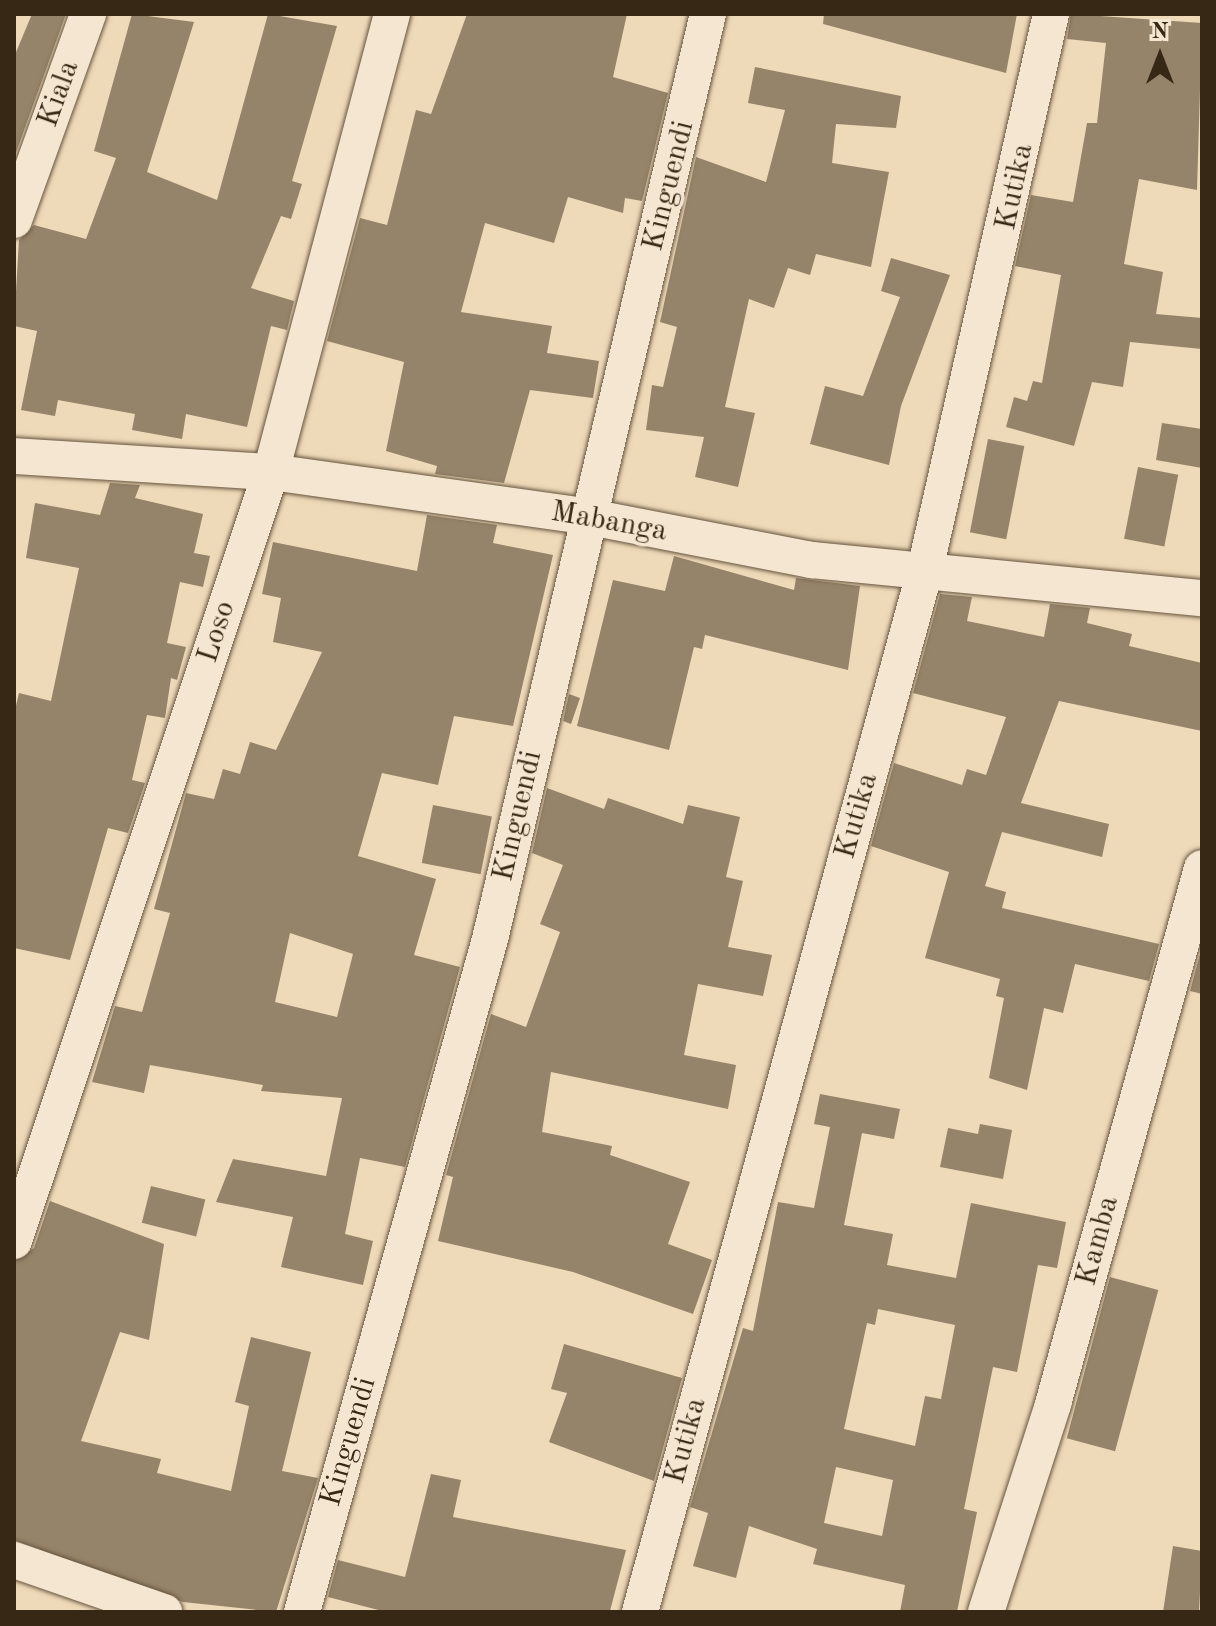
<!DOCTYPE html>
<html>
<head>
<meta charset="utf-8">
<style>
	body { margin:0 }
	#map { position:relative; width:1216px; height:1626px; overflow:hidden; background:#eed9b8; font-family:"Old Standard TT",serif }
	div>[style] { position:absolute }
	.building>* { inset:0; background:#96846a; transform-origin:0 0 }
	.roads { filter:drop-shadow(0 0 2px #65543e) drop-shadow(0 0 2px #65543e) }
	.street>* { height:36px; margin:-18px; padding:0 18px; transform-origin:18px; border-radius:18px; background:#f4e6d1 }
	span { translate:-50% -50%; white-space:nowrap; text-align:center; line-height:1.15; -webkit-text-stroke:7px #f4e6d1; paint-order:stroke }
	.street-label { font-size:30px; color:#372816 }
	.frame { position:absolute; inset:0; border:16px solid #372816; pointer-events:none }
	.north { position:absolute; left:1120px; top:16px; width:80px; height:80px; -webkit-text-stroke:6px #f4e6d1; paint-order:stroke; rotate:0deg; font-size:22px; font-weight:700; line-height:32px; text-align:center; color:#372816 }
	.north::after { content:''; display:block; margin:auto; width:28px; height:36px; background:#372816; clip-path:polygon(50% 0,100% 100%,50% 72%,0 100%) }
</style>
</head>
<body>
<div id="map">
	<div class="building">
		<div style="clip-path:polygon(32px 14px,66px 14px,14px 158px,14px 57px)"></div>
		<div style="clip-path:polygon(132px 14px,194px 22px,147px 172px,217px 200px,268px 14px,337px 26px,292px 181px,302px 184px,291px 219px,281px 216px,251px 288px,294px 301px,287px 330px,271px 326px,247px 427px,186px 414px,182px 439px,132px 430px,135px 414px,58px 400px,55px 416px,21px 410px,37px 331px,14px 326px,19px 240px,34px 225px,86px 239px,116px 158px,94px 151px)"></div>
		<div style="clip-path:polygon(467px 14px,627px 14px,613px 77px,668px 93px,642px 201px,625px 198px,623px 213px,568px 197px,554px 243px,485px 223px,461px 312px,552px 326px,547px 353px,599px 361px,593px 398px,530px 390px,504px 483px,435px 474px,437px 466px,386px 451px,404px 362px,327px 341px,360px 218px,387px 225px,416px 110px,431px 114px)"></div>
		<div style="clip-path:polygon(824px 14px,1017px 14px,1006px 73px,823px 24px)"></div>
		<div style="clip-path:polygon(1071px 14px,1202px 23px,1197px 190px,1139px 179px,1124px 264px,1163px 272px,1156px 314px,1202px 318px,1202px 349px,1130px 342px,1123px 387px,1092px 382px,1074px 446px,1006px 427px,1014px 397px,1027px 401px,1033px 381px,1042px 383px,1061px 275px,1015px 266px,1031px 195px,1073px 202px,1087px 123px,1097px 123px,1106px 43px,1067px 39px)"></div>
		<div style="clip-path:polygon(755px 67px,901px 96px,896px 128px,836px 124px,832px 163px,889px 172px,871px 267px,816px 254px,810px 275px,788px 268px,774px 308px,749px 299px,725px 407px,755px 413px,738px 487px,695px 477px,704px 437px,646px 430px,652px 385px,663px 387px,677px 327px,660px 322px,696px 157px,766px 182px,785px 110px,748px 103px)"></div>
		<div style="clip-path:polygon(891px 258px,950px 275px,901px 406px,889px 465px,810px 444px,825px 386px,863px 396px,900px 297px,881px 291px)"></div>
		<div style="clip-path:polygon(1162px 423px,1202px 429px,1202px 468px,1156px 460px)"></div>
		<div style="left:988px;top:439px;width:37px;height:95px;rotate:11deg"></div>
		<div style="left:1138px;top:467px;width:41px;height:73px;rotate:11deg"></div>
		<div style="clip-path:polygon(110px 483px,140px 485px,135px 498px,203px 514px,194px 553px,210px 556px,203px 587px,180px 582px,167px 643px,186px 647px,177px 680px,171px 678px,165px 718px,147px 715px,132px 780px,145px 783px,128px 833px,108px 828px,70px 960px,14px 948px,14px 714px,19px 693px,51px 701px,79px 568px,26px 558px,35px 503px,100px 515px)"></div>
		<div style="clip-path:polygon(evenodd,427px 515px,497px 525px,493px 543px,553px 555px,513px 726px,454px 716px,438px 785px,382px 773px,358px 856px,436px 879px,414px 955px,460px 967px,405px 1167px,360px 1158px,345px 1234px,373px 1241px,363px 1285px,281px 1267px,293px 1217px,216px 1202px,233px 1159px,326px 1176px,342px 1098px,261px 1091px,263px 1085px,150px 1065px,144px 1093px,92px 1082px,115px 1006px,142px 1012px,170px 913px,154px 909px,186px 793px,214px 799px,223px 769px,240px 774px,250px 742px,276px 750px,322px 652px,273px 642px,281px 598px,262px 594px,273px 542px,417px 571px,427px 515px,290px 933px,353px 954px,337px 1017px,275px 1002px,290px 933px)"></div>
		<div style="clip-path:polygon(674px 556px,794px 590px,796px 578px,860px 586px,848px 670px,705px 635px,702px 649px,694px 647px,669px 750px,577px 726px,613px 580px,665px 591px)"></div>
		<div style="clip-path:polygon(940px 594px,972px 597px,967px 621px,1044px 637px,1050px 604px,1090px 608px,1087px 623px,1132px 634px,1129px 646px,1202px 663px,1202px 731px,1059px 701px,1021px 803px,1109px 824px,1102px 857px,1002px 832px,985px 886px,1006px 892px,1002px 908px,1159px 944px,1149px 981px,1075px 964px,1063px 1013px,1044px 1008px,1027px 1090px,989px 1078px,1004px 998px,996px 996px,1000px 979px,925px 958px,949px 872px,871px 846px,894px 763px,962px 785px,967px 769px,986px 775px,1006px 717px,913px 693px)"></div>
		<div style="clip-path:polygon(569px 694px,580px 698px,571px 724px,563px 721px)"></div>
		<div style="clip-path:polygon(547px 788px,604px 809px,608px 798px,683px 824px,688px 805px,740px 817px,726px 877px,743px 881px,728px 947px,772px 955px,763px 996px,698px 984px,684px 1055px,736px 1065px,728px 1109px,551px 1072px,542px 1132px,612px 1146px,610px 1155px,690px 1182px,668px 1244px,712px 1260px,693px 1314px,573px 1272px,438px 1241px,453px 1177px,446px 1175px,491px 1014px,526px 1027px,560px 932px,540px 924px,563px 865px,532px 853px)"></div>
		<div style="left:433px;top:805px;width:60px;height:59px;rotate:11deg"></div>
		<div style="clip-path:polygon(1200px 954px,1202px 954px,1202px 994px,1190px 991px)"></div>
		<div style="clip-path:polygon(evenodd,820px 1094px,900px 1109px,894px 1139px,862px 1133px,844px 1225px,893px 1234px,887px 1265px,956px 1278px,971px 1203px,1066px 1222px,1057px 1268px,1038px 1265px,1017px 1372px,993px 1367px,964px 1509px,977px 1512px,957px 1612px,900px 1612px,905px 1585px,813px 1564px,817px 1549px,749px 1526px,736px 1578px,693px 1566px,708px 1513px,690px 1507px,743px 1328px,753px 1331px,778px 1202px,814px 1208px,830px 1127px,814px 1124px,820px 1094px,878px 1309px,955px 1325px,941px 1399px,925px 1396px,915px 1446px,844px 1429px,867px 1323px,875px 1325px,878px 1309px,820px 1094px,836px 1467px,893px 1480px,882px 1536px,824px 1523px,836px 1467px)"></div>
		<div style="clip-path:polygon(980px 1124px,1012px 1130px,1003px 1179px,940px 1167px,948px 1128px,978px 1134px)"></div>
		<div style="left:151px;top:1186px;width:56px;height:38px;rotate:14deg"></div>
		<div style="clip-path:polygon(50px 1201px,164px 1244px,149px 1340px,120px 1332px,81px 1441px,161px 1459px,157px 1473px,231px 1491px,249px 1406px,235px 1402px,251px 1337px,311px 1352px,282px 1471px,318px 1478px,276px 1612px,183px 1602px,14px 1540px,14px 1261px,34px 1248px)"></div>
		<div style="left:1110px;top:1277px;width:50px;height:167px;rotate:15deg"></div>
		<div style="clip-path:polygon(564px 1344px,682px 1378px,654px 1481px,549px 1442px,567px 1393px,551px 1389px)"></div>
		<div style="clip-path:polygon(431px 1474px,461px 1480px,453px 1517px,626px 1550px,610px 1611px,386px 1612px,328px 1597px,338px 1560px,405px 1577px)"></div>
		<div style="clip-path:polygon(1173px 1546px,1202px 1551px,1199px 1612px,1163px 1612px)"></div>
	</div>
	<div class="roads">
		<div class="street">
			<div style="left:14px;top:220px;width:219px;rotate:-70.2deg"></div>
			<div style="left:14px;top:456px;width:257px;rotate:3.6deg"></div>
			<div style="left:271px;top:472px;width:317px;rotate:8deg"></div>
			<div style="left:585px;top:516px;width:231px;rotate:11deg"></div>
			<div style="left:812px;top:560px;width:392px;rotate:5.6deg"></div>
			<div style="left:14px;top:1241px;width:811px;rotate:-71.52deg"></div>
			<div style="left:271px;top:472px;width:474px;rotate:-75.2deg"></div>
			<div style="left:14px;top:1560px;width:159px;rotate:19.1deg"></div>
			<div style="left:302px;top:1612px;width:699px;rotate:-74.39deg"></div>
			<div style="left:490px;top:939px;width:950px;rotate:-76.74deg"></div>
			<div style="left:640px;top:1612px;width:1076px;rotate:-74.7deg"></div>
			<div style="left:924px;top:574px;width:574px;rotate:-77.22deg"></div>
			<div style="left:986px;top:1612px;width:219px;rotate:-72.1deg"></div>
			<div style="left:1053px;top:1404px;width:556px;rotate:-74.46deg"></div>
		</div>
	</div>
	<div class="street-label">
		<span style="left:59px;top:94px;rotate:-70deg">Kiala</span>
		<span style="left:669px;top:186px;rotate:-76deg">Kinguendi</span>
		<span style="left:1015px;top:187px;rotate:-78deg">Kutika</span>
		<span style="left:609px;top:522px;rotate:10deg">Mabanga</span>
		<span style="left:217px;top:632px;rotate:-72deg">Loso</span>
		<span style="left:518px;top:816px;rotate:-77deg">Kinguendi</span>
		<span style="left:857px;top:816px;rotate:-74deg">Kutika</span>
		<span style="left:1098px;top:1241px;rotate:-75deg">Kamba</span>
		<span style="left:686px;top:1441px;rotate:-75deg">Kutika</span>
		<span style="left:349px;top:1442px;rotate:-74deg">Kinguendi</span>
	</div>
	<div class="frame"></div>
	<div class="north">N</div>
</div>
</body>
</html>
